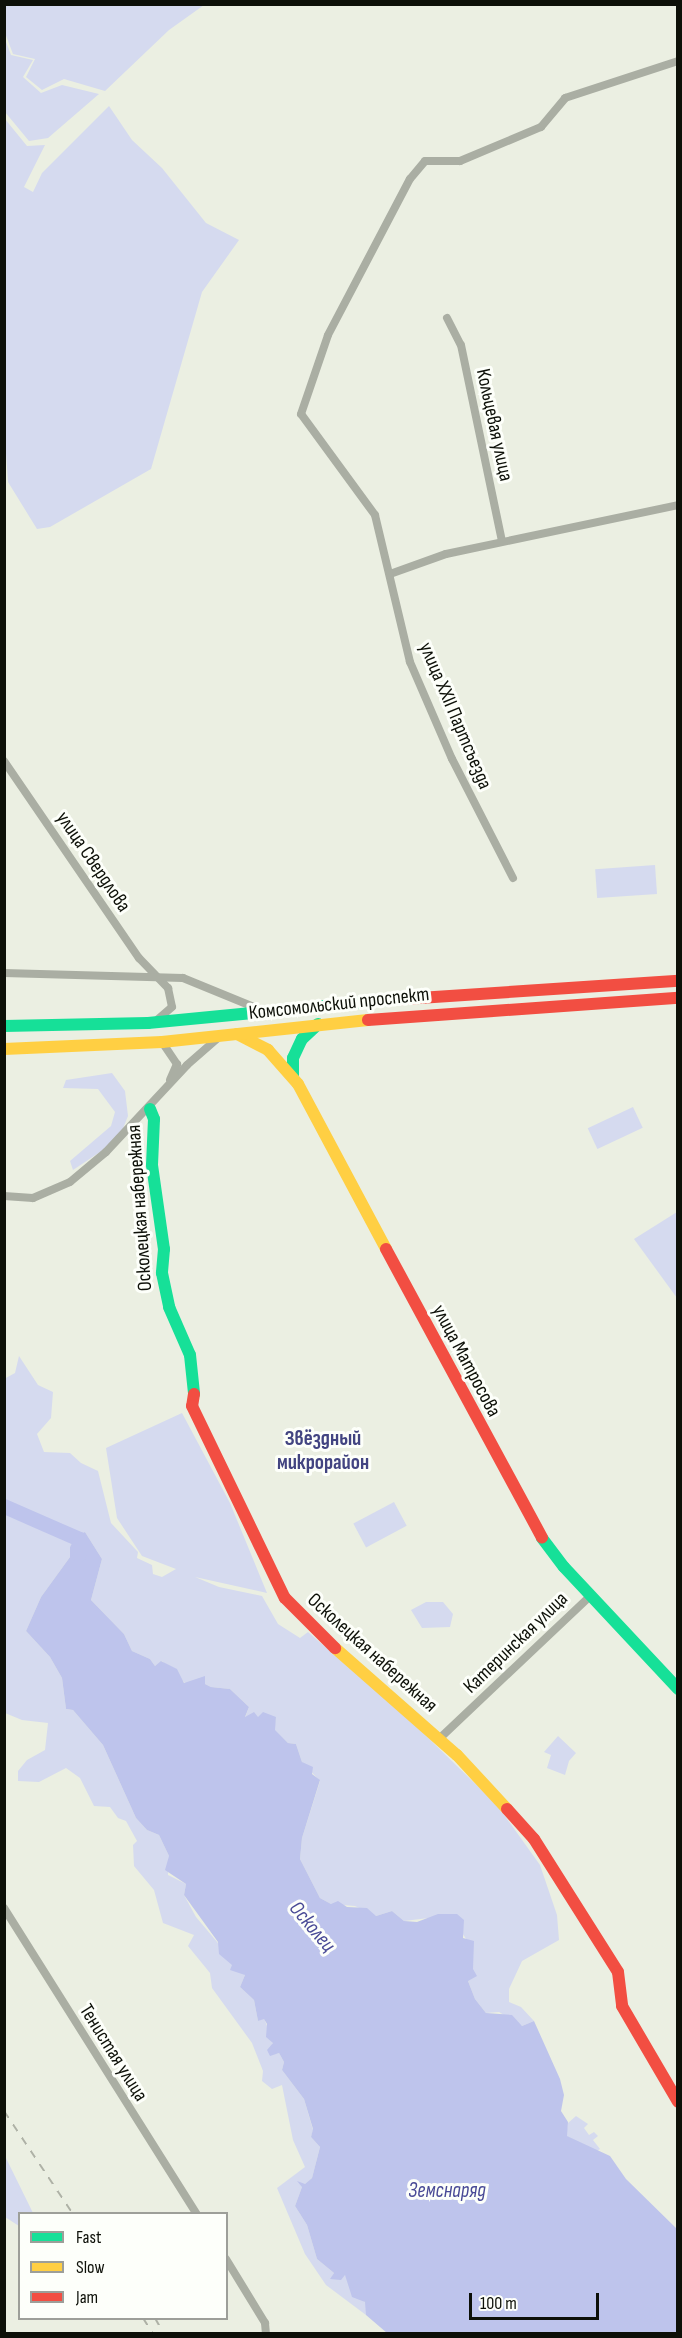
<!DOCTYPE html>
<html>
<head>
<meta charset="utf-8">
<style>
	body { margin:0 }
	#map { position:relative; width:682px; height:2338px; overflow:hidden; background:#ebefe2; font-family:"Sofia Sans Condensed",sans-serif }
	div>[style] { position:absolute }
	.green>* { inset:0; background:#d5daef; transform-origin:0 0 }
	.water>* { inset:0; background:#bec4ec }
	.river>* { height:15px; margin:-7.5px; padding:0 7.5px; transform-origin:7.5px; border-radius:7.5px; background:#bec4ec }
	.street>* { height:8px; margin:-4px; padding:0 4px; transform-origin:4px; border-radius:4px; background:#aaaea3 }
	.fast>* { height:12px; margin:-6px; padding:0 6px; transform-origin:6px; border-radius:6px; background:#16e098 }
	.slow>* { height:12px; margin:-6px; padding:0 6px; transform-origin:6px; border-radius:6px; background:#ffcf43 }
	.jam>* { height:12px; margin:-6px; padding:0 6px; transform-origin:6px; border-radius:6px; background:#f24e42 }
	.rail>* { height:2px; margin-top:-1px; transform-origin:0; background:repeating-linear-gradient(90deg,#aeb1a6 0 8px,transparent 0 16px) }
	span { translate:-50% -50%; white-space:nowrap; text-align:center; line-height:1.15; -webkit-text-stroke:6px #fdfffa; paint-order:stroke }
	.street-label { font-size:20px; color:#0d1008 }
	.neighbourhood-label { font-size:21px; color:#424481; font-weight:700 }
	.water-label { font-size:21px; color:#494a96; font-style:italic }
	.frame { position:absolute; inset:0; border:6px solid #0d1008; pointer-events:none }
	.legend { position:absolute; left:18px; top:2212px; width:210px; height:108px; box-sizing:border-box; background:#fdfffa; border:2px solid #9d9f99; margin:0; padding:8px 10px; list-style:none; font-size:18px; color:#0d1008 }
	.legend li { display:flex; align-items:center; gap:12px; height:30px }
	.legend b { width:30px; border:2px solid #9d9f99 }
	.scale { position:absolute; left:469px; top:2293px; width:130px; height:27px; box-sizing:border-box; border:3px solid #0d1008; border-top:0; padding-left:8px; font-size:18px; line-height:21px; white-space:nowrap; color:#0d1008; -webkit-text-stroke:4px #fdfffa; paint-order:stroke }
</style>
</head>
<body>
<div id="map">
	<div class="green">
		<div style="clip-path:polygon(4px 5px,5px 4px,204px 5px,169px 30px,105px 91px,64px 79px,42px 90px,26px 77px,35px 59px,13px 54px,5px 33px)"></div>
		<div style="clip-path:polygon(5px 39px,11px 55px,33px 60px,23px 77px,41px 93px,62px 85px,99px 94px,48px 138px,29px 141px,5px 112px)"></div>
		<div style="clip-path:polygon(109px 106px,132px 140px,162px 168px,206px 223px,239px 240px,202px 292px,151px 469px,50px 527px,37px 529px,8px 482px,5px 439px,5px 119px,27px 146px,45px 145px,24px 187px,33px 192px,42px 173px)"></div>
		<div style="left:655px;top:865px;width:29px;height:60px;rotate:86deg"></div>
		<div style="clip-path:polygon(112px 1073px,125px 1091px,128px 1116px,122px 1131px,112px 1144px,73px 1170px,70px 1161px,111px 1126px,115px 1112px,98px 1089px,63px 1088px,66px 1080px)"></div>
		<div style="left:633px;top:1107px;width:23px;height:50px;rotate:65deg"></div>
		<div style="clip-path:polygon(677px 1212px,678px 1298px,677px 1298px,634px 1239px)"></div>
		<div style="clip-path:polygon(19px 1356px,38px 1385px,53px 1392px,51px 1418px,37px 1434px,44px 1452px,70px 1453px,81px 1463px,98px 1471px,111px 1523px,138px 1552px,137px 1558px,152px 1565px,153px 1574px,162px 1577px,176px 1569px,142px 1556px,117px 1518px,106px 1448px,182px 1413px,230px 1503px,267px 1593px,195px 1577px,219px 1587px,262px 1596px,278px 1624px,300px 1638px,308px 1632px,417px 1727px,497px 1805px,540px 1865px,557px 1915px,559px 1940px,522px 1961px,509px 1989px,509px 2002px,521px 2007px,534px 2021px,522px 2026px,499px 2012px,486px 2013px,475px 1999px,468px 1981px,473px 1950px,461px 1931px,463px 1920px,445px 1916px,404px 1921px,392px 1911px,376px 1916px,355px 1906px,331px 1904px,320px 1898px,300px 1859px,302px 1838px,320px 1781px,302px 1762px,296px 1744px,288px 1743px,274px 1730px,276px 1717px,245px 1718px,249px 1707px,230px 1689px,211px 1687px,205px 1684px,205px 1677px,185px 1683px,162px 1661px,155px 1666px,150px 1659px,132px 1651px,124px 1634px,91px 1600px,102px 1559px,85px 1532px,70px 1547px,70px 1557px,41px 1597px,26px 1631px,50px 1657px,62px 1678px,66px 1709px,73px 1710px,103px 1745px,136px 1818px,147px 1830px,159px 1835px,169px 1856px,168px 1875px,186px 1884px,184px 1895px,196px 1917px,245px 1975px,240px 1987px,254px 2000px,258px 2021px,264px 2018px,273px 2042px,270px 2055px,279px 2053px,284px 2062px,282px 2070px,304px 2099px,313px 2130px,311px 2137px,320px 2147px,312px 2178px,302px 2187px,295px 2206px,307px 2225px,317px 2259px,334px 2273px,331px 2279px,345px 2275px,350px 2280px,351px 2290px,368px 2305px,366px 2315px,326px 2285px,305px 2254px,277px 2188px,305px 2167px,293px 2140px,282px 2085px,272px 2089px,262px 2081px,263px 2071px,252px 2043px,212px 1988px,210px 1973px,188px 1946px,194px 1935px,163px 1923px,154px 1890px,134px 1866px,133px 1845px,137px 1841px,126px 1821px,118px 1818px,110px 1807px,94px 1806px,80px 1778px,66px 1768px,39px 1782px,18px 1781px,18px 1771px,27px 1760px,45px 1750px,48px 1723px,22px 1720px,5px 1713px,4px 1379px,15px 1373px)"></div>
		<div style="left:394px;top:1502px;width:27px;height:46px;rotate:62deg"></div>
		<div style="clip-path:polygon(426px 1602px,443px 1602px,453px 1614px,450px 1627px,422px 1628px,411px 1610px)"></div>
		<div style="clip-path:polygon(558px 1736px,576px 1753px,569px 1761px,565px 1775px,547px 1768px,551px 1755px,544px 1752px)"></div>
		<div style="clip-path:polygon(576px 2116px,588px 2124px,584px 2128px,589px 2135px,594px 2132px,598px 2136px,593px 2140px,600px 2149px,597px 2151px,566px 2136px,568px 2123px)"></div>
		<div style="clip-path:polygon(5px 2156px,33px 2213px,20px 2214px,19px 2226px,5px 2217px)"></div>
	</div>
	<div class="water">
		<div style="clip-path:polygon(85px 1532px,102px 1559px,91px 1600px,124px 1634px,132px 1651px,150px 1659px,155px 1666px,161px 1661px,177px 1669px,184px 1683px,205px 1676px,205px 1684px,211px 1687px,230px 1689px,249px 1707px,245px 1717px,254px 1712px,258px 1717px,263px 1712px,276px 1717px,275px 1730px,288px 1743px,296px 1744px,302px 1762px,313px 1767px,312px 1774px,320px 1780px,302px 1838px,300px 1859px,320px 1898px,331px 1904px,338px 1901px,347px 1907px,367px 1908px,376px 1916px,392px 1911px,404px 1921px,417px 1922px,438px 1914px,457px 1914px,464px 1920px,463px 1938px,474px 1941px,473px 1969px,477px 1976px,468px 1981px,475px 1999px,486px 2013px,512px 2015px,522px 2026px,534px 2021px,560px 2079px,564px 2095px,561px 2111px,568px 2122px,567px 2136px,610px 2156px,626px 2179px,677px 2229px,677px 2333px,387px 2333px,366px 2315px,365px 2302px,352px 2297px,345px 2275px,341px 2280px,330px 2279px,334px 2273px,317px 2259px,307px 2225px,295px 2206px,302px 2187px,297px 2181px,305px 2184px,312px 2178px,320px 2147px,311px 2137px,313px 2129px,304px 2099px,282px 2070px,284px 2062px,279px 2053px,270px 2056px,267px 2050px,273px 2043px,266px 2037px,267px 2024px,264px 2019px,258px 2021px,254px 2000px,240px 1987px,245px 1975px,230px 1970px,232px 1965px,219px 1954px,218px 1942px,184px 1895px,186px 1884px,165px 1870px,169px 1856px,159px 1835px,147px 1830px,136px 1818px,103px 1745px,73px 1710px,66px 1709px,62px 1678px,50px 1657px,26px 1631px,41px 1597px,70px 1557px,70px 1547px,76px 1536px)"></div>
	</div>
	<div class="river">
		<div style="left:4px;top:1506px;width:82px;rotate:23.7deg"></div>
		<div style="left:79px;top:1539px;width:15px;rotate:90deg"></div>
	</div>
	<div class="street">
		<div style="left:447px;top:318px;width:30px;rotate:63deg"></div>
		<div style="left:461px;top:345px;width:200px;rotate:78.2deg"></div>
		<div style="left:390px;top:574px;width:59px;rotate:-19.7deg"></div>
		<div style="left:446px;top:554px;width:237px;rotate:-11.9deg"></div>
		<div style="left:4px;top:761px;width:239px;rotate:55.6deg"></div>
		<div style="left:139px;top:958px;width:42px;rotate:46deg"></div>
		<div style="left:168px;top:988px;width:19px;rotate:78deg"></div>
		<div style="left:172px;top:1007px;width:21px;rotate:139deg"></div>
		<div style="left:513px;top:878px;width:134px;rotate:-117.1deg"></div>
		<div style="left:452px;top:759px;width:106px;rotate:-113.4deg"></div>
		<div style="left:410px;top:662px;width:151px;rotate:-103.4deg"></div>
		<div style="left:375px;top:515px;width:125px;rotate:-126.2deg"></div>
		<div style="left:301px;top:414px;width:83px;rotate:-71.1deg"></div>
		<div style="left:328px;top:335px;width:176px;rotate:-62.3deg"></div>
		<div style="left:410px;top:179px;width:23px;rotate:-50deg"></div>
		<div style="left:425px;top:161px;width:35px"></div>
		<div style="left:460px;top:161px;width:88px;rotate:-22.8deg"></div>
		<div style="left:541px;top:127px;width:38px;rotate:-50deg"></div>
		<div style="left:565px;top:98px;width:119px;rotate:-18.1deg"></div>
		<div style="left:4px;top:973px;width:179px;rotate:1.6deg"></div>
		<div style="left:183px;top:978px;width:84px;rotate:22.3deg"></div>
		<div style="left:162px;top:1042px;width:27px;rotate:56deg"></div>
		<div style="left:177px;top:1064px;width:17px;rotate:114deg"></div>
		<div style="left:4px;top:1196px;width:29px;rotate:4deg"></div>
		<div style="left:33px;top:1198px;width:40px;rotate:-23.4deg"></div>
		<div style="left:70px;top:1182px;width:47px;rotate:-39.8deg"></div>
		<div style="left:106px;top:1152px;width:119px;rotate:-47deg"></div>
		<div style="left:187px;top:1065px;width:43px;rotate:-41.2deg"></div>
		<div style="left:439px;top:1739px;width:208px;rotate:-43.4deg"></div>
		<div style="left:4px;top:1908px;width:362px;rotate:57.8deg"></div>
		<div style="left:226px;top:2259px;width:75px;rotate:58.6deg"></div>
		<div style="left:265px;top:2323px;width:11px;rotate:85deg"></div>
	</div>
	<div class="fast">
		<div style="left:4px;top:1026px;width:144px;rotate:-1.2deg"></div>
		<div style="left:148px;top:1023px;width:242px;rotate:-5.5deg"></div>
		<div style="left:293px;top:1076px;width:18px;rotate:-90deg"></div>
		<div style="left:293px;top:1058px;width:21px;rotate:-65deg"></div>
		<div style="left:302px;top:1039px;width:22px;rotate:-43deg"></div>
		<div style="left:150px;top:1109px;width:11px;rotate:68deg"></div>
		<div style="left:154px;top:1119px;width:46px;rotate:92.5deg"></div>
		<div style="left:152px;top:1165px;width:85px;rotate:81.9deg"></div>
		<div style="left:164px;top:1249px;width:24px;rotate:95deg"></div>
		<div style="left:162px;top:1273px;width:35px;rotate:78deg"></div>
		<div style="left:169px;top:1307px;width:52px;rotate:66.4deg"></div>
		<div style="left:190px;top:1355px;width:39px;rotate:84deg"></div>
		<div style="left:542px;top:1538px;width:36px;rotate:53deg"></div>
		<div style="left:564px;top:1567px;width:167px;rotate:46.9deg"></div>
	</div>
	<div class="slow">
		<div style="left:237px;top:1034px;width:35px;rotate:27deg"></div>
		<div style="left:268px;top:1050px;width:45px;rotate:48.6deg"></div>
		<div style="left:298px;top:1084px;width:187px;rotate:61.9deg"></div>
		<div style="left:4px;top:1049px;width:158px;rotate:-2.5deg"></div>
		<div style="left:162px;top:1042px;width:207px;rotate:-6.1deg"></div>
		<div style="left:335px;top:1648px;width:162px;rotate:41.3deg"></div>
		<div style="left:457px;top:1755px;width:74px;rotate:47.2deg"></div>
	</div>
	<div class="jam">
		<div style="left:389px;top:1000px;width:290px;rotate:-3.8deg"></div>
		<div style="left:368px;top:1020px;width:311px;rotate:-4.1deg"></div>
		<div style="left:386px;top:1249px;width:328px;rotate:61.6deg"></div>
		<div style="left:194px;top:1394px;width:12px;rotate:99deg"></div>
		<div style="left:192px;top:1406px;width:213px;rotate:64.2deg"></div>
		<div style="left:285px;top:1598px;width:71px;rotate:45deg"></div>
		<div style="left:507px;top:1809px;width:40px;rotate:48deg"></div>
		<div style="left:534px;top:1839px;width:157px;rotate:57.7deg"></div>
		<div style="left:618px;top:1972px;width:34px;rotate:83deg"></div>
		<div style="left:622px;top:2006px;width:111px;rotate:59.7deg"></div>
	</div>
	<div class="rail">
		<div style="left:4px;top:2111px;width:124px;rotate:56.2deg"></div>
		<div style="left:143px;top:2318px;width:19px;rotate:58deg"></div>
		<div style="left:155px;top:2318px;width:18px;rotate:61deg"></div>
	</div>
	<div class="street-label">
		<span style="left:494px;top:425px;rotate:78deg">Кольцевая улица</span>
		<span style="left:455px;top:716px;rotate:67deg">улица XXII Партсъезда</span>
		<span style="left:93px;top:862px;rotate:56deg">улица Свердлова</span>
		<span style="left:339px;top:1004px;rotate:-6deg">Комсомольский проспект</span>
		<span style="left:140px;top:1208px;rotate:-94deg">Осколецкая набережная</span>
		<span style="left:466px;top:1361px;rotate:62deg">улица Матросова</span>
		<span style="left:516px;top:1643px;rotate:-44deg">Катеринская улица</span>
		<span style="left:372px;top:1653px;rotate:42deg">Осколецкая набережная</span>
		<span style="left:113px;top:2053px;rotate:58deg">Тенистая улица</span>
	</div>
	<div class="neighbourhood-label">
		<span style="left:323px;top:1451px">Звёздный<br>микрорайон</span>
	</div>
	<div class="water-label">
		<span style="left:312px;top:1927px;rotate:50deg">Осколец</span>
		<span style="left:447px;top:2191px">Земснаряд</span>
	</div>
	<div class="frame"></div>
	<ul class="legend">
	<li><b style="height:8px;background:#16e098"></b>Fast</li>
	<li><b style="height:8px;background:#ffcf43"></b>Slow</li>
	<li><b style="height:8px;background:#f24e42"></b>Jam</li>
	</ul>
	<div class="scale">100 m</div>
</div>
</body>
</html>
